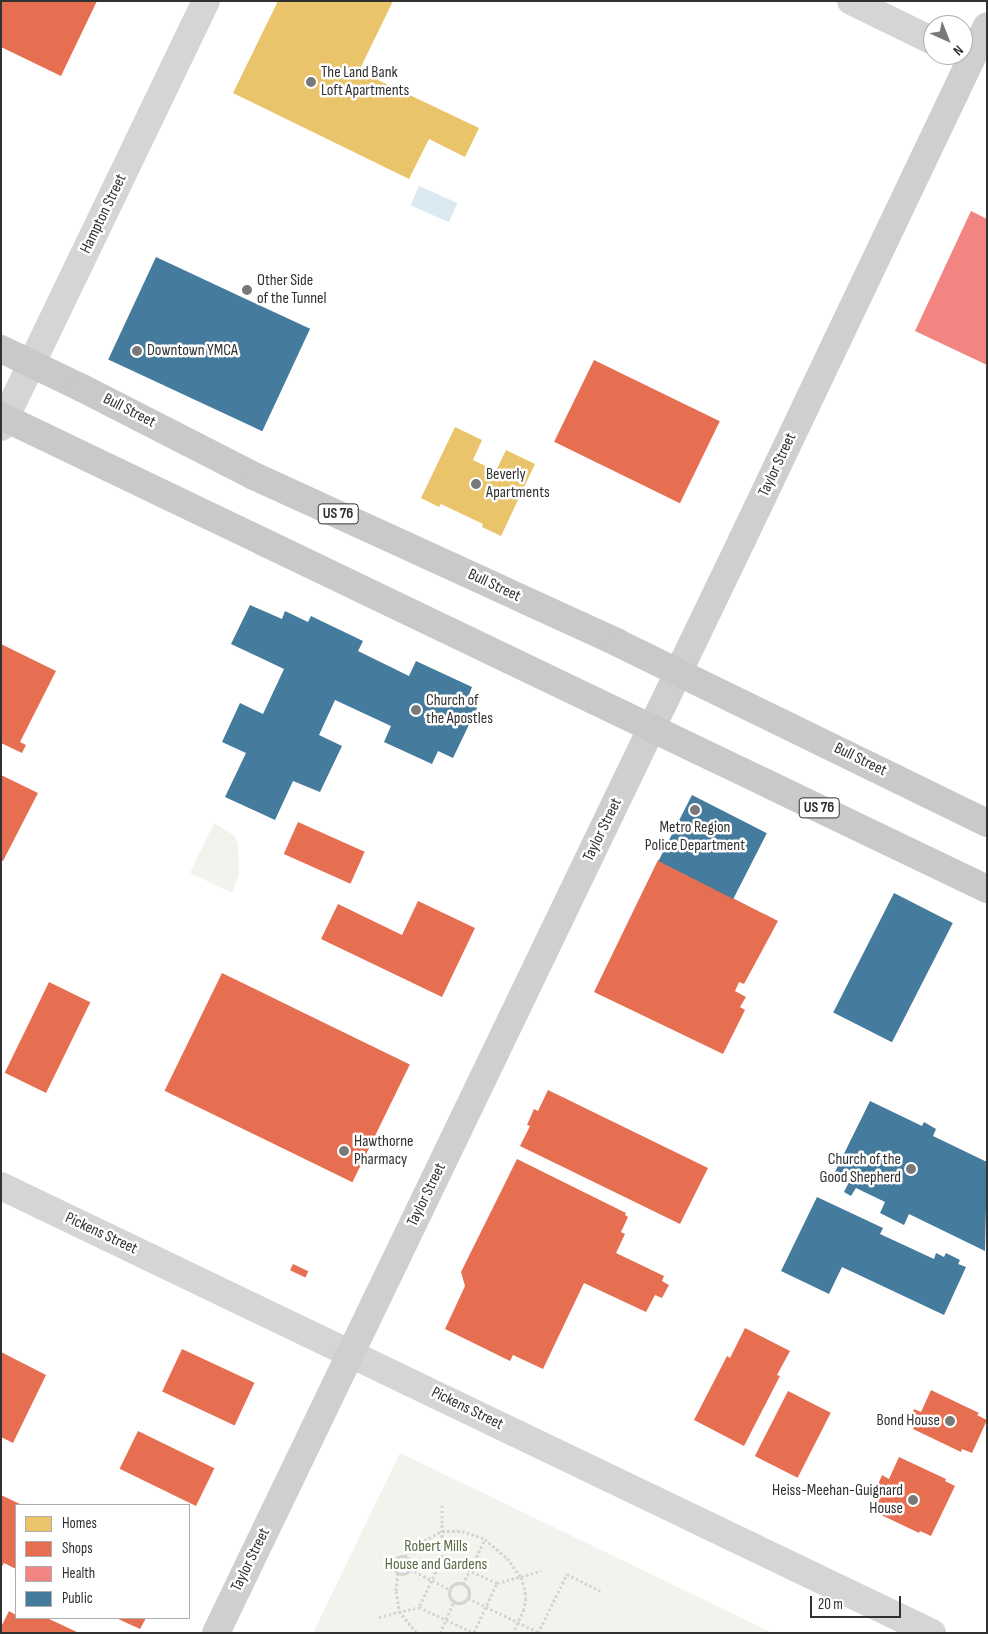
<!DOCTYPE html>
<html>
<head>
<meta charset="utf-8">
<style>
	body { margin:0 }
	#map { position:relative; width:988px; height:1634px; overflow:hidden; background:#fff; font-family:"Sofia Sans Condensed",sans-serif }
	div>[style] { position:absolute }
	.green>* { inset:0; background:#f1f3ec }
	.water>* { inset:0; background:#dbe9f0; transform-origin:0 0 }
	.homes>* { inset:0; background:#e9c46a }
	.shops>* { inset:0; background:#e76f51; transform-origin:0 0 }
	.health>* { inset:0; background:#f28482 }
	.public>* { inset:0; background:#457b9d; transform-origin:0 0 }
	.path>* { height:3px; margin-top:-1.5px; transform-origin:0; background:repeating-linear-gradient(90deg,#d4d4d4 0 2.5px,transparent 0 5px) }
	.path>.ring { margin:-1.5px; padding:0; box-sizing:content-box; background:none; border:3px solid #d4d4d4; border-radius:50% }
	.tertiary>* { height:28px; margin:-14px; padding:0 14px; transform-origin:14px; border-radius:14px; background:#d5d5d5 }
	.secondary>* { height:28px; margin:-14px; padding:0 14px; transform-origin:14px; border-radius:14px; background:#cfcfcf }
	.primary>* { height:28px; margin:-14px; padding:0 14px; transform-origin:14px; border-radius:14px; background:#c9c9c9 }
	.dots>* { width:14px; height:14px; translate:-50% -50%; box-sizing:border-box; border:2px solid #fff; border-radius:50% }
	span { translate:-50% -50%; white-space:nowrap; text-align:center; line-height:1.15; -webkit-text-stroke:5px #fff; paint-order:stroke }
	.shield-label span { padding:1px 4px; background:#fff; border:1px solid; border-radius:4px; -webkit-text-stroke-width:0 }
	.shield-label { font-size:15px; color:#313131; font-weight:700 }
	.poi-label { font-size:16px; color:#313131 }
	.left { translate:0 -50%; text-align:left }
	.right { translate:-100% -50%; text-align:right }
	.street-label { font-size:16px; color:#313131 }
	.park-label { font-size:16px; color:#586a41 }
	.frame { position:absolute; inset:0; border:2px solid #313131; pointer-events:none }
	.legend { position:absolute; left:15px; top:1504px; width:175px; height:115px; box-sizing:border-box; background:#fff; border:1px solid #adadad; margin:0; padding:6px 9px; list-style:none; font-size:15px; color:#313131 }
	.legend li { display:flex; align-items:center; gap:10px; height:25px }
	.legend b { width:25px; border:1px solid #adadad }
	.north { position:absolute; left:923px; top:15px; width:50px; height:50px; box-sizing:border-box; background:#fff; border:1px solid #adadad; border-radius:50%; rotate:136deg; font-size:14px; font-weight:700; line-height:20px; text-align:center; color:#313131 }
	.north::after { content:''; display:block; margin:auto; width:18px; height:22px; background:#797979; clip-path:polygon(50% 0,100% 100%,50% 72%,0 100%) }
	.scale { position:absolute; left:810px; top:1596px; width:91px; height:22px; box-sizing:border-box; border:2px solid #313131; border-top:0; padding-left:6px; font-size:15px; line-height:18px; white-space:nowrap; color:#313131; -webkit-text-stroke:4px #fff; paint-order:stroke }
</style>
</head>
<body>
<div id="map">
	<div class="green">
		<div style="clip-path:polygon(214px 823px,235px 836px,238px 845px,239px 874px,232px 893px,190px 873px)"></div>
		<div style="clip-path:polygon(400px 1453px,773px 1633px,313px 1633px)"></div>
	</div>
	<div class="water">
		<div style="left:419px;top:186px;width:42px;height:21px;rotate:24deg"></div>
	</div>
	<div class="homes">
		<div style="clip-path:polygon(278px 1px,393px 1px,359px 71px,479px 128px,465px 157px,429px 139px,409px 179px,233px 93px)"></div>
		<div style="clip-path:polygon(455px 427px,482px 440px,473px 460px,496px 471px,506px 450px,535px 464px,501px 536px,482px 527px,483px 524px,441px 504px,439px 507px,421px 498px)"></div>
	</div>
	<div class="shops">
		<div style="clip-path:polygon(1px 1px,97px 1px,61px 76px,1px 47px)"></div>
		<div style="left:594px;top:360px;width:140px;height:91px;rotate:26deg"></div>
		<div style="clip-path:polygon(1px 644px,56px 671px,20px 742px,26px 745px,22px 753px,1px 743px)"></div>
		<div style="clip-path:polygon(1px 775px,38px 793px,3px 861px,1px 860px)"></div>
		<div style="left:298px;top:822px;width:73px;height:35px;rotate:24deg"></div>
		<div style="clip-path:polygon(658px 860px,778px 921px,744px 984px,739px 982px,735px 991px,746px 997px,740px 1007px,745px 1010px,723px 1054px,594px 992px)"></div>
		<div style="clip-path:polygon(418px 901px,475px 928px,442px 997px,321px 939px,338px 904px,402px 935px)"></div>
		<div style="left:222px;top:973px;width:209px;height:131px;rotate:26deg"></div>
		<div style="left:49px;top:982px;width:46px;height:101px;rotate:26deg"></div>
		<div style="clip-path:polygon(548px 1090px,708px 1168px,680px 1224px,520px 1146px,530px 1126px,527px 1125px,534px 1109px,538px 1111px)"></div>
		<div style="clip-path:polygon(517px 1159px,626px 1213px,625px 1215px,628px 1217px,621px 1232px,625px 1234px,616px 1253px,664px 1276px,662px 1281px,669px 1285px,662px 1298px,655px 1295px,646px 1312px,584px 1283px,543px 1369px,513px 1355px,510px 1361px,445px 1329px,465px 1286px,461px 1272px)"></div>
		<div style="left:293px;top:1264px;width:17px;height:7px;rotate:25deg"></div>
		<div style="clip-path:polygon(745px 1328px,790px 1351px,777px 1375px,780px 1376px,744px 1446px,694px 1420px,727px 1356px,730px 1358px)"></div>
		<div style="left:182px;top:1349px;width:80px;height:47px;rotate:25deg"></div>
		<div style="clip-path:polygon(1px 1352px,46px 1375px,13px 1443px,1px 1437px)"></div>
		<div style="clip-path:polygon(931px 1390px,979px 1413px,977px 1415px,987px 1420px,972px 1453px,962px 1449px,961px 1452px,913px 1429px,916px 1422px,910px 1419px,914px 1409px,921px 1412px)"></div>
		<div style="left:788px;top:1391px;width:48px;height:73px;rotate:27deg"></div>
		<div style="left:138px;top:1431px;width:85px;height:42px;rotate:26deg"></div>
		<div style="clip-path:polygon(899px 1457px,946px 1479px,945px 1481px,955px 1486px,931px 1536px,920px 1531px,919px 1533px,873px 1511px,883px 1490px,877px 1487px,882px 1475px,889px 1479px)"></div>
		<div style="clip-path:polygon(1px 1495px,22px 1505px,16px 1505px,16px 1569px,4px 1563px,1px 1568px)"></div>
		<div style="clip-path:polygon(9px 1611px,16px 1615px,16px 1618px,47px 1618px,79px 1633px,1px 1633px,1px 1627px)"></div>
		<div style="clip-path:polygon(116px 1618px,146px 1618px,140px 1629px)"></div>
	</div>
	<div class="health">
		<div style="clip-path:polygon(971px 211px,987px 219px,987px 365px,915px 331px)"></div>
	</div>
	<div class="public">
		<div style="left:156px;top:257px;width:170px;height:113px;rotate:25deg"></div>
		<div style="clip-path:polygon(250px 605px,282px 619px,285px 611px,308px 622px,311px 616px,363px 641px,358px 651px,409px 676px,416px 661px,472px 687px,467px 700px,478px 706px,453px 758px,438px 751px,432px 764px,384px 742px,391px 726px,335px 700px,319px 735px,342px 746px,320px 792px,293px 781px,275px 820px,225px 797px,246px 753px,222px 742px,240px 703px,263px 714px,284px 669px,231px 644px)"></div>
		<div style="left:692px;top:795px;width:84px;height:74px;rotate:27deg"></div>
		<div style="left:894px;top:893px;width:66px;height:134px;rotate:27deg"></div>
		<div style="clip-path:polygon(870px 1101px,922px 1126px,924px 1122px,936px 1129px,933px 1136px,987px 1162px,985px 1251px,909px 1214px,904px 1225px,880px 1213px,885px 1202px,856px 1188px,851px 1196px,844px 1192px,848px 1184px,833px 1176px)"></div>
		<div style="clip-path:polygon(817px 1197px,883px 1228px,880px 1234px,934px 1259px,936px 1253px,944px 1257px,946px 1253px,960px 1260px,958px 1264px,966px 1267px,944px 1315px,842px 1267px,829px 1294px,781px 1271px)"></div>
	</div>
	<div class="path">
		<div style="left:442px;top:1505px;width:53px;rotate:90deg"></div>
		<div class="ring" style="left:393px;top:1556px;width:15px;height:15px"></div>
		<div style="left:405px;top:1556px;width:20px;rotate:-41deg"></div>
		<div style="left:420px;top:1543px;width:25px;rotate:-29deg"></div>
		<div style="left:442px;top:1531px;width:20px"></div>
		<div style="left:462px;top:1531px;width:24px;rotate:19deg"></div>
		<div style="left:485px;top:1539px;width:29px;rotate:41deg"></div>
		<div style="left:507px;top:1558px;width:24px;rotate:54deg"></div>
		<div style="left:521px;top:1577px;width:10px;rotate:73deg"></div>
		<div style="left:524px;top:1587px;width:11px;rotate:80deg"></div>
		<div style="left:526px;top:1598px;width:11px;rotate:100deg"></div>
		<div style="left:524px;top:1609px;width:26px;rotate:115deg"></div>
		<div style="left:410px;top:1569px;width:44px;rotate:27.1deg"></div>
		<div style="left:398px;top:1573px;width:18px;rotate:96deg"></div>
		<div style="left:396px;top:1591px;width:20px;rotate:81deg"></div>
		<div style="left:399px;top:1611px;width:28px;rotate:51deg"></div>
		<div class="ring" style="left:449px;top:1583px;width:17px;height:17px"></div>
		<div style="left:497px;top:1583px;width:46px;rotate:-15.3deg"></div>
		<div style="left:463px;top:1584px;width:50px;rotate:-63.9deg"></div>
		<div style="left:468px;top:1598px;width:78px;rotate:25.9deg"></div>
		<div style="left:379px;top:1617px;width:41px;rotate:-14deg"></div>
		<div style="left:474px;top:1632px;width:54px;rotate:-64.9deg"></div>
		<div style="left:497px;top:1583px;width:60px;rotate:-155.6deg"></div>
		<div style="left:442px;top:1558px;width:54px;rotate:115.1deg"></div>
		<div style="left:419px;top:1607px;width:61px;rotate:25.3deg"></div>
		<div style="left:440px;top:1633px;width:34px;rotate:-66deg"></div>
		<div style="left:538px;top:1633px;width:66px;rotate:-63.8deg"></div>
		<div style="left:567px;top:1574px;width:38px;rotate:27deg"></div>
	</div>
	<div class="tertiary">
		<div style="left:851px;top:1px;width:91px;rotate:26deg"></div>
		<div style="left:1px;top:427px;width:473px;rotate:-64.3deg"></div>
		<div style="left:1px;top:1186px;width:1033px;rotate:25.65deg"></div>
	</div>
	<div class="secondary">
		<div style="left:216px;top:1633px;width:1213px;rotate:-64.3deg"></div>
		<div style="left:742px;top:540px;width:569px;rotate:-64.52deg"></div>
	</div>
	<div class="primary">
		<div style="left:1px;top:349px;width:90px;rotate:25.7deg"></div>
		<div style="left:82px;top:388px;width:193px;rotate:27.1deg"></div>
		<div style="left:254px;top:476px;width:400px;rotate:24.6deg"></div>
		<div style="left:618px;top:643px;width:411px;rotate:26deg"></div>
		<div style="left:1px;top:416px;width:1094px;rotate:25.63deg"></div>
	</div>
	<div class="dots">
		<div style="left:311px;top:82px;background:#797979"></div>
		<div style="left:247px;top:290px;background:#797979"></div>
		<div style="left:137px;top:351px;background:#797979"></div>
		<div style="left:476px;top:484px;background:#797979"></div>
		<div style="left:416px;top:710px;background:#797979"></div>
		<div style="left:695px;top:810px;background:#797979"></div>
		<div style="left:344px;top:1151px;background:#797979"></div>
		<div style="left:911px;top:1169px;background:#797979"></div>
		<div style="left:950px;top:1421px;background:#797979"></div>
		<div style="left:913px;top:1500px;background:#797979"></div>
	</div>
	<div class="shield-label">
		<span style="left:338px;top:514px">US 76</span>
		<span style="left:819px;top:808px">US 76</span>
	</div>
	<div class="poi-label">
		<span class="left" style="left:321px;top:82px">The Land Bank<br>Loft Apartments</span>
		<span class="left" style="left:257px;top:290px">Other Side<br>of the Tunnel</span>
		<span class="left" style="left:147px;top:351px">Downtown YMCA</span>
		<span class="left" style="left:486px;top:484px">Beverly<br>Apartments</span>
		<span class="left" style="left:426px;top:710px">Church of<br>the Apostles</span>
		<span style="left:695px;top:837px">Metro Region<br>Police Department</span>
		<span class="left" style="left:354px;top:1151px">Hawthorne<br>Pharmacy</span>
		<span class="right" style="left:901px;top:1169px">Church of the<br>Good Shepherd</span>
		<span class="right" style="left:940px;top:1421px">Bond House</span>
		<span class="right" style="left:903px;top:1500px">Heiss-Meehan-Guignard<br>House</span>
	</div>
	<div class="street-label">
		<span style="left:104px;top:214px;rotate:-64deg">Hampton Street</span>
		<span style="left:129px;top:411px;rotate:27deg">Bull Street</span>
		<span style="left:778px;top:465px;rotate:-65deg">Taylor Street</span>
		<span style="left:494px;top:586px;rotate:25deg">Bull Street</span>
		<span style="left:860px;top:760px;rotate:26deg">Bull Street</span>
		<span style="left:603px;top:830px;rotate:-64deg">Taylor Street</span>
		<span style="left:427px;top:1195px;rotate:-64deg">Taylor Street</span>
		<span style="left:101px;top:1234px;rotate:25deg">Pickens Street</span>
		<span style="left:467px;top:1409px;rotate:26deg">Pickens Street</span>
		<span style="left:251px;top:1560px;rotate:-64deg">Taylor Street</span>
	</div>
	<div class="park-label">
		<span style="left:436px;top:1556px">Robert Mills<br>House and Gardens</span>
	</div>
	<div class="frame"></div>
	<ul class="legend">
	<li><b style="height:14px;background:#e9c46a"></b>Homes</li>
	<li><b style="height:14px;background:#e76f51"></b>Shops</li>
	<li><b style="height:14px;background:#f28482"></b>Health</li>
	<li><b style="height:14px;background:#457b9d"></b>Public</li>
	</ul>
	<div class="north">N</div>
	<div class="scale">20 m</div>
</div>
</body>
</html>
